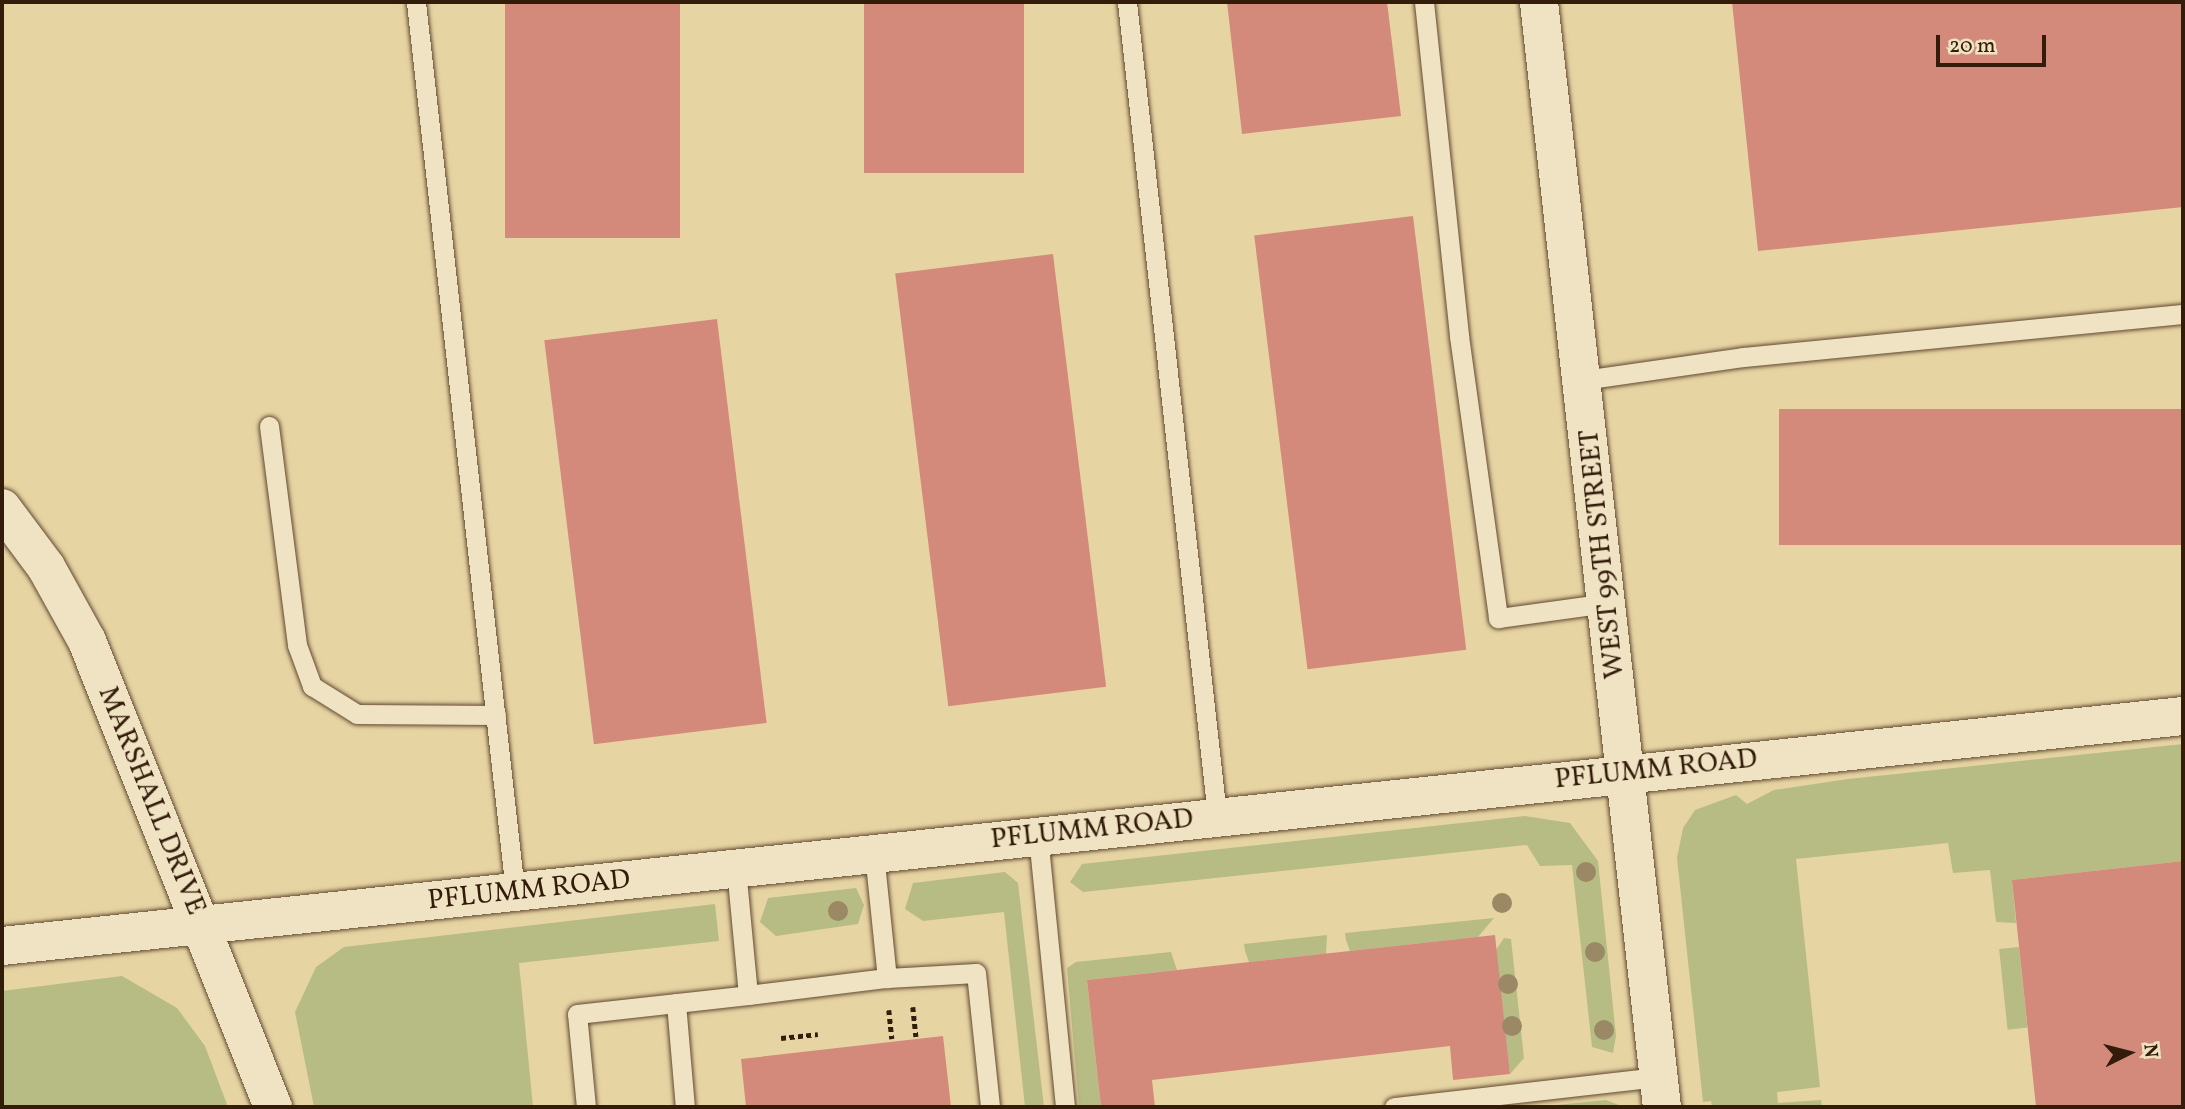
<!DOCTYPE html>
<html>
<head>
<meta charset="utf-8">
<style>
	body { margin:0 }
	#map { position:relative; width:2185px; height:1109px; overflow:hidden; background:#e7d4a3; font-family:Vollkorn,serif }
	div>[style] { position:absolute }
	.green>* { inset:0; background:#b7bc85; transform-origin:0 0 }
	.building>* { inset:0; background:#d48a7b; transform-origin:0 0 }
	.path>* { height:4.5px; margin-top:-2.25px; transform-origin:0; background:repeating-linear-gradient(90deg,#341c0b 0 5px,transparent 0 8.5px) }
	.roads { filter:drop-shadow(0 0 2px #614a31) drop-shadow(0 0 2px #614a31) }
	.service>* { height:19px; margin:-9.5px; padding:0 9.5px; transform-origin:9.5px; border-radius:9.5px; background:#efe3c3 }
	.minor>* { height:38px; margin:-19px; padding:0 19px; transform-origin:19px; border-radius:19px; background:#efe3c3 }
	.tertiary>* { height:38px; margin:-19px; padding:0 19px; transform-origin:19px; border-radius:19px; background:#efe3c3 }
	.secondary>* { height:38px; margin:-19px; padding:0 19px; transform-origin:19px; border-radius:19px; background:#efe3c3 }
	.trees>* { width:20px; height:20px; margin:-10px; border-radius:50%; background:#9a8964 }
	span { translate:-50% -50%; white-space:nowrap; text-align:center; line-height:1.15; -webkit-text-stroke:5px #efe3c3; paint-order:stroke }
	.street-label { font-size:28px; color:#341c0b }
	.frame { position:absolute; inset:0; border:4px solid #341c0b; pointer-events:none }
	.north { position:absolute; left:2094px; top:1018px; width:70px; height:70px; -webkit-text-stroke:5px #efe3c3; paint-order:stroke; rotate:84deg; font-size:19px; font-weight:700; line-height:28px; text-align:center; color:#341c0b }
	.north::after { content:''; display:block; margin:auto; width:24px; height:32px; background:#341c0b; clip-path:polygon(50% 0,100% 100%,50% 72%,0 100%) }
	.scale { position:absolute; left:1936px; top:35px; width:110px; height:32px; box-sizing:border-box; border:4px solid #341c0b; border-top:0; padding-left:9px; font-size:21px; line-height:24px; white-space:nowrap; color:#341c0b; -webkit-text-stroke:5px #efe3c3; paint-order:stroke }
</style>
</head>
<body>
<div id="map">
	<div class="green">
		<div style="clip-path:polygon(2183px 744px,2183px 861px,2012px 880px,2016px 923px,1996px 922px,1990px 870px,1953px 873px,1948px 843px,1796px 859px,1820px 1087px,1777px 1092px,1778px 1103px,1821px 1100px,1822px 1107px,1712px 1107px,1711px 1101px,1703px 1102px,1677px 858px,1683px 828px,1695px 810px,1736px 795px,1747px 804px,1774px 790px,1848px 779px)"></div>
		<div style="clip-path:polygon(1525px 816px,1570px 823px,1598px 861px,1616px 1036px,1613px 1053px,1592px 1047px,1572px 865px,1540px 866px,1527px 845px,1083px 892px,1070px 882px,1082px 864px)"></div>
		<div style="clip-path:polygon(1005px 872px,1018px 883px,1044px 1107px,1025px 1107px,1004px 912px,923px 921px,905px 909px,913px 883px)"></div>
		<div style="clip-path:polygon(856px 888px,864px 905px,858px 924px,776px 936px,760px 922px,768px 898px)"></div>
		<div style="clip-path:polygon(715px 904px,719px 941px,519px 963px,533px 1107px,314px 1107px,295px 1012px,316px 967px,344px 947px)"></div>
		<div style="clip-path:polygon(1494px 918px,1478px 937px,1350px 951px,1346px 940px,1345px 933px)"></div>
		<div style="clip-path:polygon(1327px 935px,1326px 954px,1249px 962px,1245px 951px,1244px 944px)"></div>
		<div style="clip-path:polygon(1504px 938px,1511px 939px,1524px 1058px,1510px 1074px,1496px 950px)"></div>
		<div style="left:2019px;top:947px;width:81px;height:20px;rotate:84deg"></div>
		<div style="clip-path:polygon(1171px 952px,1177px 970px,1087px 980px,1101px 1107px,1079px 1107px,1067px 968px,1076px 962px)"></div>
		<div style="clip-path:polygon(122px 976px,177px 1008px,205px 1046px,228px 1107px,2px 1107px,2px 991px)"></div>
		<div style="clip-path:polygon(1606px 1100px,1624px 1107px,1536px 1107px)"></div>
	</div>
	<div class="building">
		<div style="left:505px;top:2px;width:175px;height:236px"></div>
		<div style="left:864px;top:2px;width:160px;height:171px"></div>
		<div style="clip-path:polygon(1227px 2px,1387px 2px,1401px 116px,1242px 134px)"></div>
		<div style="clip-path:polygon(1732px 2px,2183px 2px,2183px 207px,1758px 251px)"></div>
		<div style="left:1413px;top:216px;width:437px;height:160px;rotate:83deg"></div>
		<div style="left:1053px;top:254px;width:436px;height:159px;rotate:83deg"></div>
		<div style="left:717px;top:319px;width:407px;height:174px;rotate:83deg"></div>
		<div style="left:2183px;top:409px;width:136px;height:404px;rotate:90deg"></div>
		<div style="clip-path:polygon(2183px 861px,2183px 1107px,2036px 1107px,2012px 880px)"></div>
		<div style="clip-path:polygon(1495px 935px,1510px 1074px,1453px 1080px,1450px 1046px,1152px 1080px,1155px 1107px,1101px 1107px,1087px 980px)"></div>
		<div style="clip-path:polygon(943px 1036px,951px 1107px,746px 1107px,741px 1059px)"></div>
	</div>
	<div class="path">
		<div style="left:913px;top:1007px;width:30px;rotate:84deg"></div>
		<div style="left:889px;top:1010px;width:29px;rotate:84deg"></div>
		<div style="left:781px;top:1038px;width:37px;rotate:-6deg"></div>
	</div>
	<div class="roads">
		<div class="service">
			<div style="left:416px;top:2px;width:895px;rotate:83.65deg"></div>
			<div style="left:1127px;top:2px;width:819px;rotate:83.69deg"></div>
			<div style="left:1424px;top:2px;width:336px;rotate:84deg"></div>
			<div style="left:1459px;top:336px;width:285px;rotate:82.1deg"></div>
			<div style="left:1498px;top:618px;width:111px;rotate:-7.8deg"></div>
			<div style="left:1583px;top:380px;width:162px;rotate:-8.2deg"></div>
			<div style="left:1743px;top:357px;width:442px;rotate:-5.6deg"></div>
			<div style="left:269px;top:426px;width:221px;rotate:82.7deg"></div>
			<div style="left:297px;top:645px;width:44px;rotate:69.9deg"></div>
			<div style="left:312px;top:686px;width:53px;rotate:31.9deg"></div>
			<div style="left:357px;top:714px;width:139px;rotate:0.4deg"></div>
			<div style="left:1038px;top:836px;width:272px;rotate:84.3deg"></div>
			<div style="left:874px;top:853px;width:126px;rotate:84.1deg"></div>
			<div style="left:887px;top:978px;width:89px;rotate:-3.2deg"></div>
			<div style="left:976px;top:973px;width:135px;rotate:84deg"></div>
			<div style="left:748px;top:995px;width:140px;rotate:-7deg"></div>
			<div style="left:676px;top:1003px;width:104px;rotate:85.1deg"></div>
			<div style="left:586px;top:1107px;width:93px;rotate:-95.5deg"></div>
			<div style="left:577px;top:1014px;width:172px;rotate:-6.3deg"></div>
			<div style="left:748px;top:995px;width:128px;rotate:-95.4deg"></div>
			<div style="left:1394px;top:1107px;width:267px;rotate:-6.5deg"></div>
		</div>
		<div class="minor">
			<div style="left:1539px;top:2px;width:1112px;rotate:83.65deg"></div>
		</div>
		<div class="tertiary">
			<div style="left:2px;top:508px;width:74px;rotate:53.3deg"></div>
			<div style="left:46px;top:567px;width:85px;rotate:61deg"></div>
			<div style="left:87px;top:641px;width:502px;rotate:68.24deg"></div>
		</div>
		<div class="secondary">
			<div style="left:2px;top:946px;width:2193px;rotate:-6.02deg"></div>
		</div>
	</div>
	<div class="trees">
		<div style="left:1586px;top:872px"></div>
		<div style="left:1502px;top:903px"></div>
		<div style="left:838px;top:911px"></div>
		<div style="left:1595px;top:952px"></div>
		<div style="left:1508px;top:984px"></div>
		<div style="left:1512px;top:1026px"></div>
		<div style="left:1604px;top:1030px"></div>
	</div>
	<div class="street-label">
		<span style="left:1603px;top:554px;rotate:-96deg">WEST 99TH STREET</span>
		<span style="left:1656px;top:770px;rotate:-6deg">PFLUMM ROAD</span>
		<span style="left:151px;top:801px;rotate:68deg">MARSHALL DRIVE</span>
		<span style="left:1092px;top:830px;rotate:-6deg">PFLUMM ROAD</span>
		<span style="left:529px;top:891px;rotate:-6deg">PFLUMM ROAD</span>
	</div>
	<div class="frame"></div>
	<div class="north">N</div>
	<div class="scale">20 m</div>
</div>
</body>
</html>
